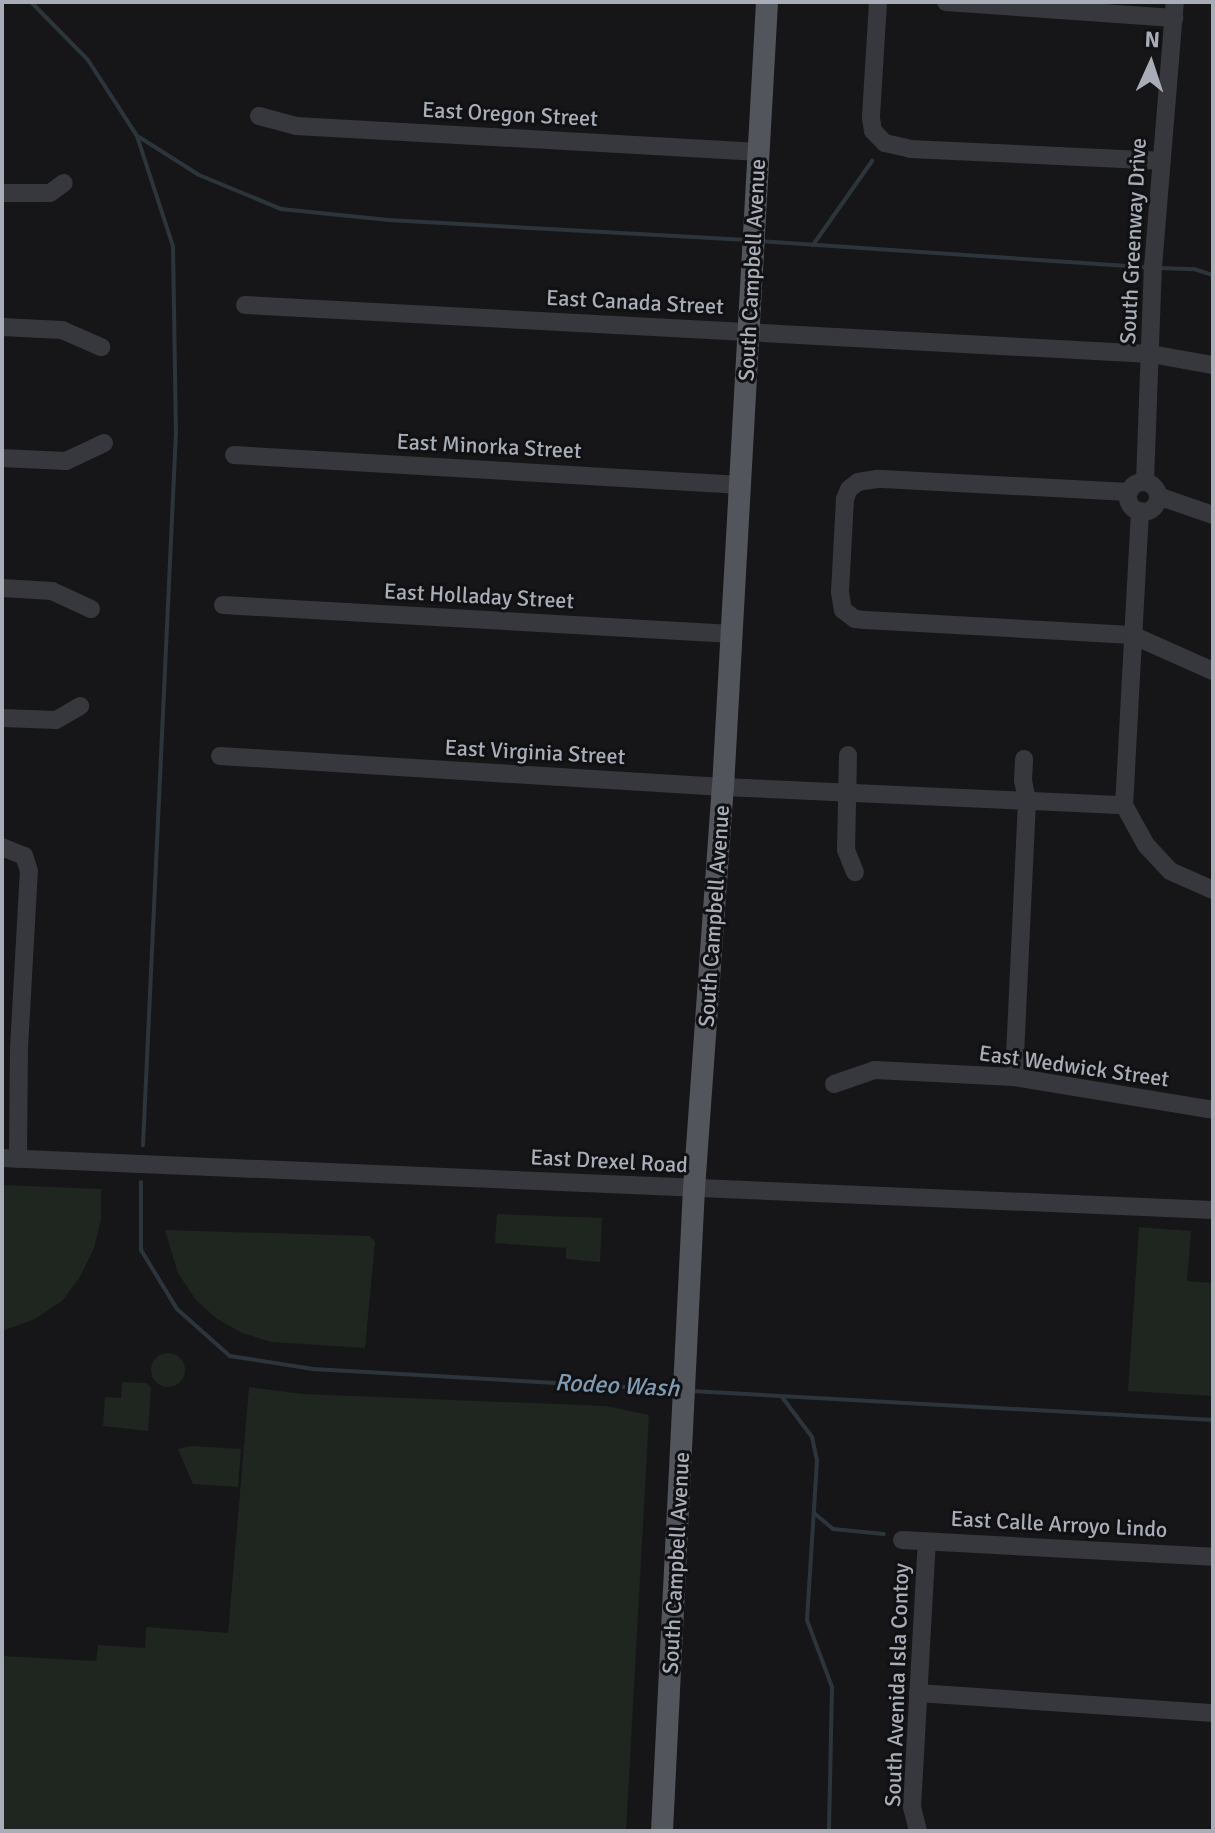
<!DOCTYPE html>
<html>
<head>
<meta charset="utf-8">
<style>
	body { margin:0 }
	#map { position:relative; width:1215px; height:1833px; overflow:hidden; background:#161618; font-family:Signika,sans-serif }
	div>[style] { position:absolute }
	.green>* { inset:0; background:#1e261f }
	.round { border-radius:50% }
	.stream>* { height:4px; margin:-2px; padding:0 2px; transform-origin:2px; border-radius:2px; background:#2c353c }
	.minor>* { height:18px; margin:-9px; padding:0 9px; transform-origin:9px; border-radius:9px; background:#37383d }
	.minor>.ring { margin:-9px; padding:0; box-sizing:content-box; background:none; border:18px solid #37383d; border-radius:50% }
	.major>* { height:22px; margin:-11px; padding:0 11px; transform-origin:11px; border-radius:11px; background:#53555c }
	span { translate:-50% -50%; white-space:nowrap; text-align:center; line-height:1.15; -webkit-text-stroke:6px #111113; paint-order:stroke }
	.street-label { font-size:22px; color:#a8adb8 }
	.water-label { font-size:24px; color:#7f9bb3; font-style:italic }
	.frame { position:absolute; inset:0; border:4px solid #a8adb8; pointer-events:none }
	.north { position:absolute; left:1111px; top:24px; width:80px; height:80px; -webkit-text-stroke:6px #111113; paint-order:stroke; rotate:3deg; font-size:22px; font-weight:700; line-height:32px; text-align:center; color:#a8adb8 }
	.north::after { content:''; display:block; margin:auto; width:28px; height:36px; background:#a8adb8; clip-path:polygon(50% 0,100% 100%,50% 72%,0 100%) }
</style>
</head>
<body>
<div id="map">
	<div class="green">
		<div style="clip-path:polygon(2px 1185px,101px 1189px,101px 1220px,94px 1248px,80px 1277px,62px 1301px,35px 1319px,2px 1331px)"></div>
		<div style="clip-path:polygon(497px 1214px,602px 1218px,600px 1262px,566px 1259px,566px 1248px,495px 1243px)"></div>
		<div style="clip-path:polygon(1139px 1227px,1191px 1231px,1187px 1281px,1213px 1283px,1213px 1396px,1128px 1391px)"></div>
		<div style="clip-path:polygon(165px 1230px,370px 1236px,375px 1242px,365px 1348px,271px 1342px,242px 1333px,217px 1319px,196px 1300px,178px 1273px)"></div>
		<div class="round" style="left:151px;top:1353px;width:34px;height:34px"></div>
		<div style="clip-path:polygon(122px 1382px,146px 1383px,151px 1388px,148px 1431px,103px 1426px,105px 1397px,121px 1398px)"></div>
		<div style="clip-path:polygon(249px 1387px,303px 1394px,606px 1406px,649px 1415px,626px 1831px,2px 1831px,2px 1656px,96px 1661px,98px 1645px,145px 1648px,146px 1627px,228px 1633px)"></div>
		<div style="clip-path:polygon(191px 1446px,241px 1449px,238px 1487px,193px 1484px,178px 1449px)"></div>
	</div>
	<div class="stream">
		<div style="left:31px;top:2px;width:81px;rotate:45.5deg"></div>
		<div style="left:88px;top:60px;width:90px;rotate:57.2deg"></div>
		<div style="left:137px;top:136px;width:116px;rotate:71.9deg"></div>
		<div style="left:173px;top:246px;width:186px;rotate:89.1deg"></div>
		<div style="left:176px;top:432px;width:714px;rotate:92.65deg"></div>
		<div style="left:139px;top:137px;width:71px;rotate:32.3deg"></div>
		<div style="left:199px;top:175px;width:89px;rotate:22.5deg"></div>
		<div style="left:281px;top:209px;width:108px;rotate:5.9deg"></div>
		<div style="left:388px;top:220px;width:360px;rotate:3.2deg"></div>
		<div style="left:760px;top:241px;width:387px;rotate:3.9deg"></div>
		<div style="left:813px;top:245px;width:103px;rotate:-54.9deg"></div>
		<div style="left:1159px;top:268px;width:35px;rotate:2deg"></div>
		<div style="left:1194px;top:269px;width:20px;rotate:18deg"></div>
		<div style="left:141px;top:1182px;width:68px;rotate:90deg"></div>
		<div style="left:141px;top:1250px;width:69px;rotate:58.6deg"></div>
		<div style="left:177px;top:1309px;width:71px;rotate:41.6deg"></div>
		<div style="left:230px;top:1356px;width:84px;rotate:8.9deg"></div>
		<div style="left:313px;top:1369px;width:363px;rotate:3.3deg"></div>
		<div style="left:692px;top:1391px;width:522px;rotate:3.19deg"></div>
		<div style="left:782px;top:1397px;width:50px;rotate:53.1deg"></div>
		<div style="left:812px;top:1437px;width:25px;rotate:78deg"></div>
		<div style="left:817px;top:1461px;width:159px;rotate:93.6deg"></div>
		<div style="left:807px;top:1620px;width:72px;rotate:69.5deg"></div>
		<div style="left:832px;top:1687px;width:144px;rotate:91.2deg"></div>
		<div style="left:814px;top:1513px;width:25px;rotate:40deg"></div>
		<div style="left:833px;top:1529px;width:51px;rotate:5.6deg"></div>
	</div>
	<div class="minor">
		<div style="left:878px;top:2px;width:116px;rotate:93.5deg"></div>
		<div style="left:871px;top:118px;width:13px;rotate:81deg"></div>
		<div style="left:873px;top:131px;width:17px;rotate:45deg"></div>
		<div style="left:885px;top:143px;width:26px;rotate:13deg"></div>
		<div style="left:910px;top:149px;width:250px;rotate:2.7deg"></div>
		<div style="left:946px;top:2px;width:229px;rotate:4deg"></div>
		<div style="left:259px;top:116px;width:38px;rotate:15deg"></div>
		<div style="left:296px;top:126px;width:464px;rotate:3.2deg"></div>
		<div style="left:2px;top:193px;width:48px"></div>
		<div style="left:50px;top:193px;width:17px;rotate:-36deg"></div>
		<div style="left:245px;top:305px;width:907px;rotate:3.1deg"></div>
		<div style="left:1151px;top:354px;width:63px;rotate:10.1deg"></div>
		<div style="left:2px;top:327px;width:60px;rotate:2.9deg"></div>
		<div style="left:62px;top:330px;width:43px;rotate:23.6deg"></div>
		<div style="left:234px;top:455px;width:507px;rotate:3.39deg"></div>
		<div style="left:2px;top:458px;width:64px;rotate:2.7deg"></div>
		<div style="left:66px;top:461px;width:42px;rotate:-25.3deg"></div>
		<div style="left:1145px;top:482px;width:215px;rotate:-87.9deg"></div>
		<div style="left:1153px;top:267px;width:266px;rotate:-85.3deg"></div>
		<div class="ring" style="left:1128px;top:482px;width:12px;height:12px"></div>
		<div style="left:1129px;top:492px;width:252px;rotate:-177deg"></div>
		<div style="left:877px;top:479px;width:19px;rotate:171deg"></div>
		<div style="left:858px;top:482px;width:11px;rotate:142deg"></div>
		<div style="left:849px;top:489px;width:11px;rotate:112deg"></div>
		<div style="left:845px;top:499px;width:93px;rotate:93.1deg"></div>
		<div style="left:840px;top:592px;width:18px;rotate:81deg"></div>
		<div style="left:843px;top:610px;width:15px;rotate:37deg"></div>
		<div style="left:855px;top:619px;width:10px;rotate:6deg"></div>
		<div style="left:865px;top:620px;width:267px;rotate:3.2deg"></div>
		<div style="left:1132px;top:635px;width:89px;rotate:24deg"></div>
		<div style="left:1158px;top:496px;width:58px;rotate:19.1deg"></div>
		<div style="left:1140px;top:511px;width:294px;rotate:93.1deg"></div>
		<div style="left:1124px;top:805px;width:46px;rotate:61.2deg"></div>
		<div style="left:1146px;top:845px;width:35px;rotate:47deg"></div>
		<div style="left:1170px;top:871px;width:47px;rotate:23.8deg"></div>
		<div style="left:2px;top:588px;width:50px;rotate:3.4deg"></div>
		<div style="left:52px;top:591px;width:43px;rotate:24.8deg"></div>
		<div style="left:223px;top:605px;width:510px;rotate:3.26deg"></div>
		<div style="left:2px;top:718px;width:54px;rotate:2.1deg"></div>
		<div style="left:56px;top:720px;width:28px;rotate:-30deg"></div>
		<div style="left:848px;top:755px;width:95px;rotate:91.2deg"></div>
		<div style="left:846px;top:850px;width:24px;rotate:68deg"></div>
		<div style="left:220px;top:756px;width:504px;rotate:3.53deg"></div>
		<div style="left:723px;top:787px;width:401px;rotate:2.6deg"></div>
		<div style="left:2px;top:847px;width:24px;rotate:22deg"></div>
		<div style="left:1014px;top:1077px;width:276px;rotate:-87.3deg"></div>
		<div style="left:1027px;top:801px;width:21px;rotate:-101deg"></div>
		<div style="left:1023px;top:780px;width:21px;rotate:-87deg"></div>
		<div style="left:834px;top:1084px;width:43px;rotate:-18.9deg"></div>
		<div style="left:875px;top:1070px;width:139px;rotate:2.9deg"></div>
		<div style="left:1014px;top:1077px;width:202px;rotate:9.4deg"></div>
		<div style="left:2px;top:1158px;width:1212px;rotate:2.46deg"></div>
		<div style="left:18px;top:1159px;width:111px;rotate:-89.5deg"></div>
		<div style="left:19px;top:1048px;width:177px;rotate:-86.8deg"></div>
		<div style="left:29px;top:871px;width:16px;rotate:-108deg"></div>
		<div style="left:902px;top:1540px;width:311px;rotate:3.1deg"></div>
		<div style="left:918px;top:1693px;width:296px;rotate:3.9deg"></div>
		<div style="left:918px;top:1831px;width:25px;rotate:-104deg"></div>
		<div style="left:912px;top:1807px;width:266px;rotate:-86.8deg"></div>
	</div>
	<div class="major">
		<div style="left:662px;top:1831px;width:643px;rotate:-87.15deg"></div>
		<div style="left:694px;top:1189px;width:403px;rotate:-85.9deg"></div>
		<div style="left:723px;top:787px;width:786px;rotate:-86.79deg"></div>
	</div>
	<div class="street-label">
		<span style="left:510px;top:114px;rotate:3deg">East Oregon Street</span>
		<span style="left:1133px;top:241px;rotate:-87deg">South Greenway Drive</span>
		<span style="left:752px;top:270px;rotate:-87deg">South Campbell Avenue</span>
		<span style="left:635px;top:302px;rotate:3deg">East Canada Street</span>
		<span style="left:489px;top:446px;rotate:3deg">East Minorka Street</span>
		<span style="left:479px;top:596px;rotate:3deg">East Holladay Street</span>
		<span style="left:535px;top:752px;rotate:3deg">East Virginia Street</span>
		<span style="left:714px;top:916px;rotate:-86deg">South Campbell Avenue</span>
		<span style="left:1074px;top:1066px;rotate:8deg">East Wedwick Street</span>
		<span style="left:609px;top:1161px;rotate:3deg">East Drexel Road</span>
		<span style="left:1059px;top:1524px;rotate:3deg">East Calle Arroyo Lindo</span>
		<span style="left:676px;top:1563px;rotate:-87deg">South Campbell Avenue</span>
		<span style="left:897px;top:1685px;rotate:-88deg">South Avenida Isla Contoy</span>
	</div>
	<div class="water-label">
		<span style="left:617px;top:1386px;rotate:3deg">Rodeo Wash</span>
	</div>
	<div class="frame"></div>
	<div class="north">N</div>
</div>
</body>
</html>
